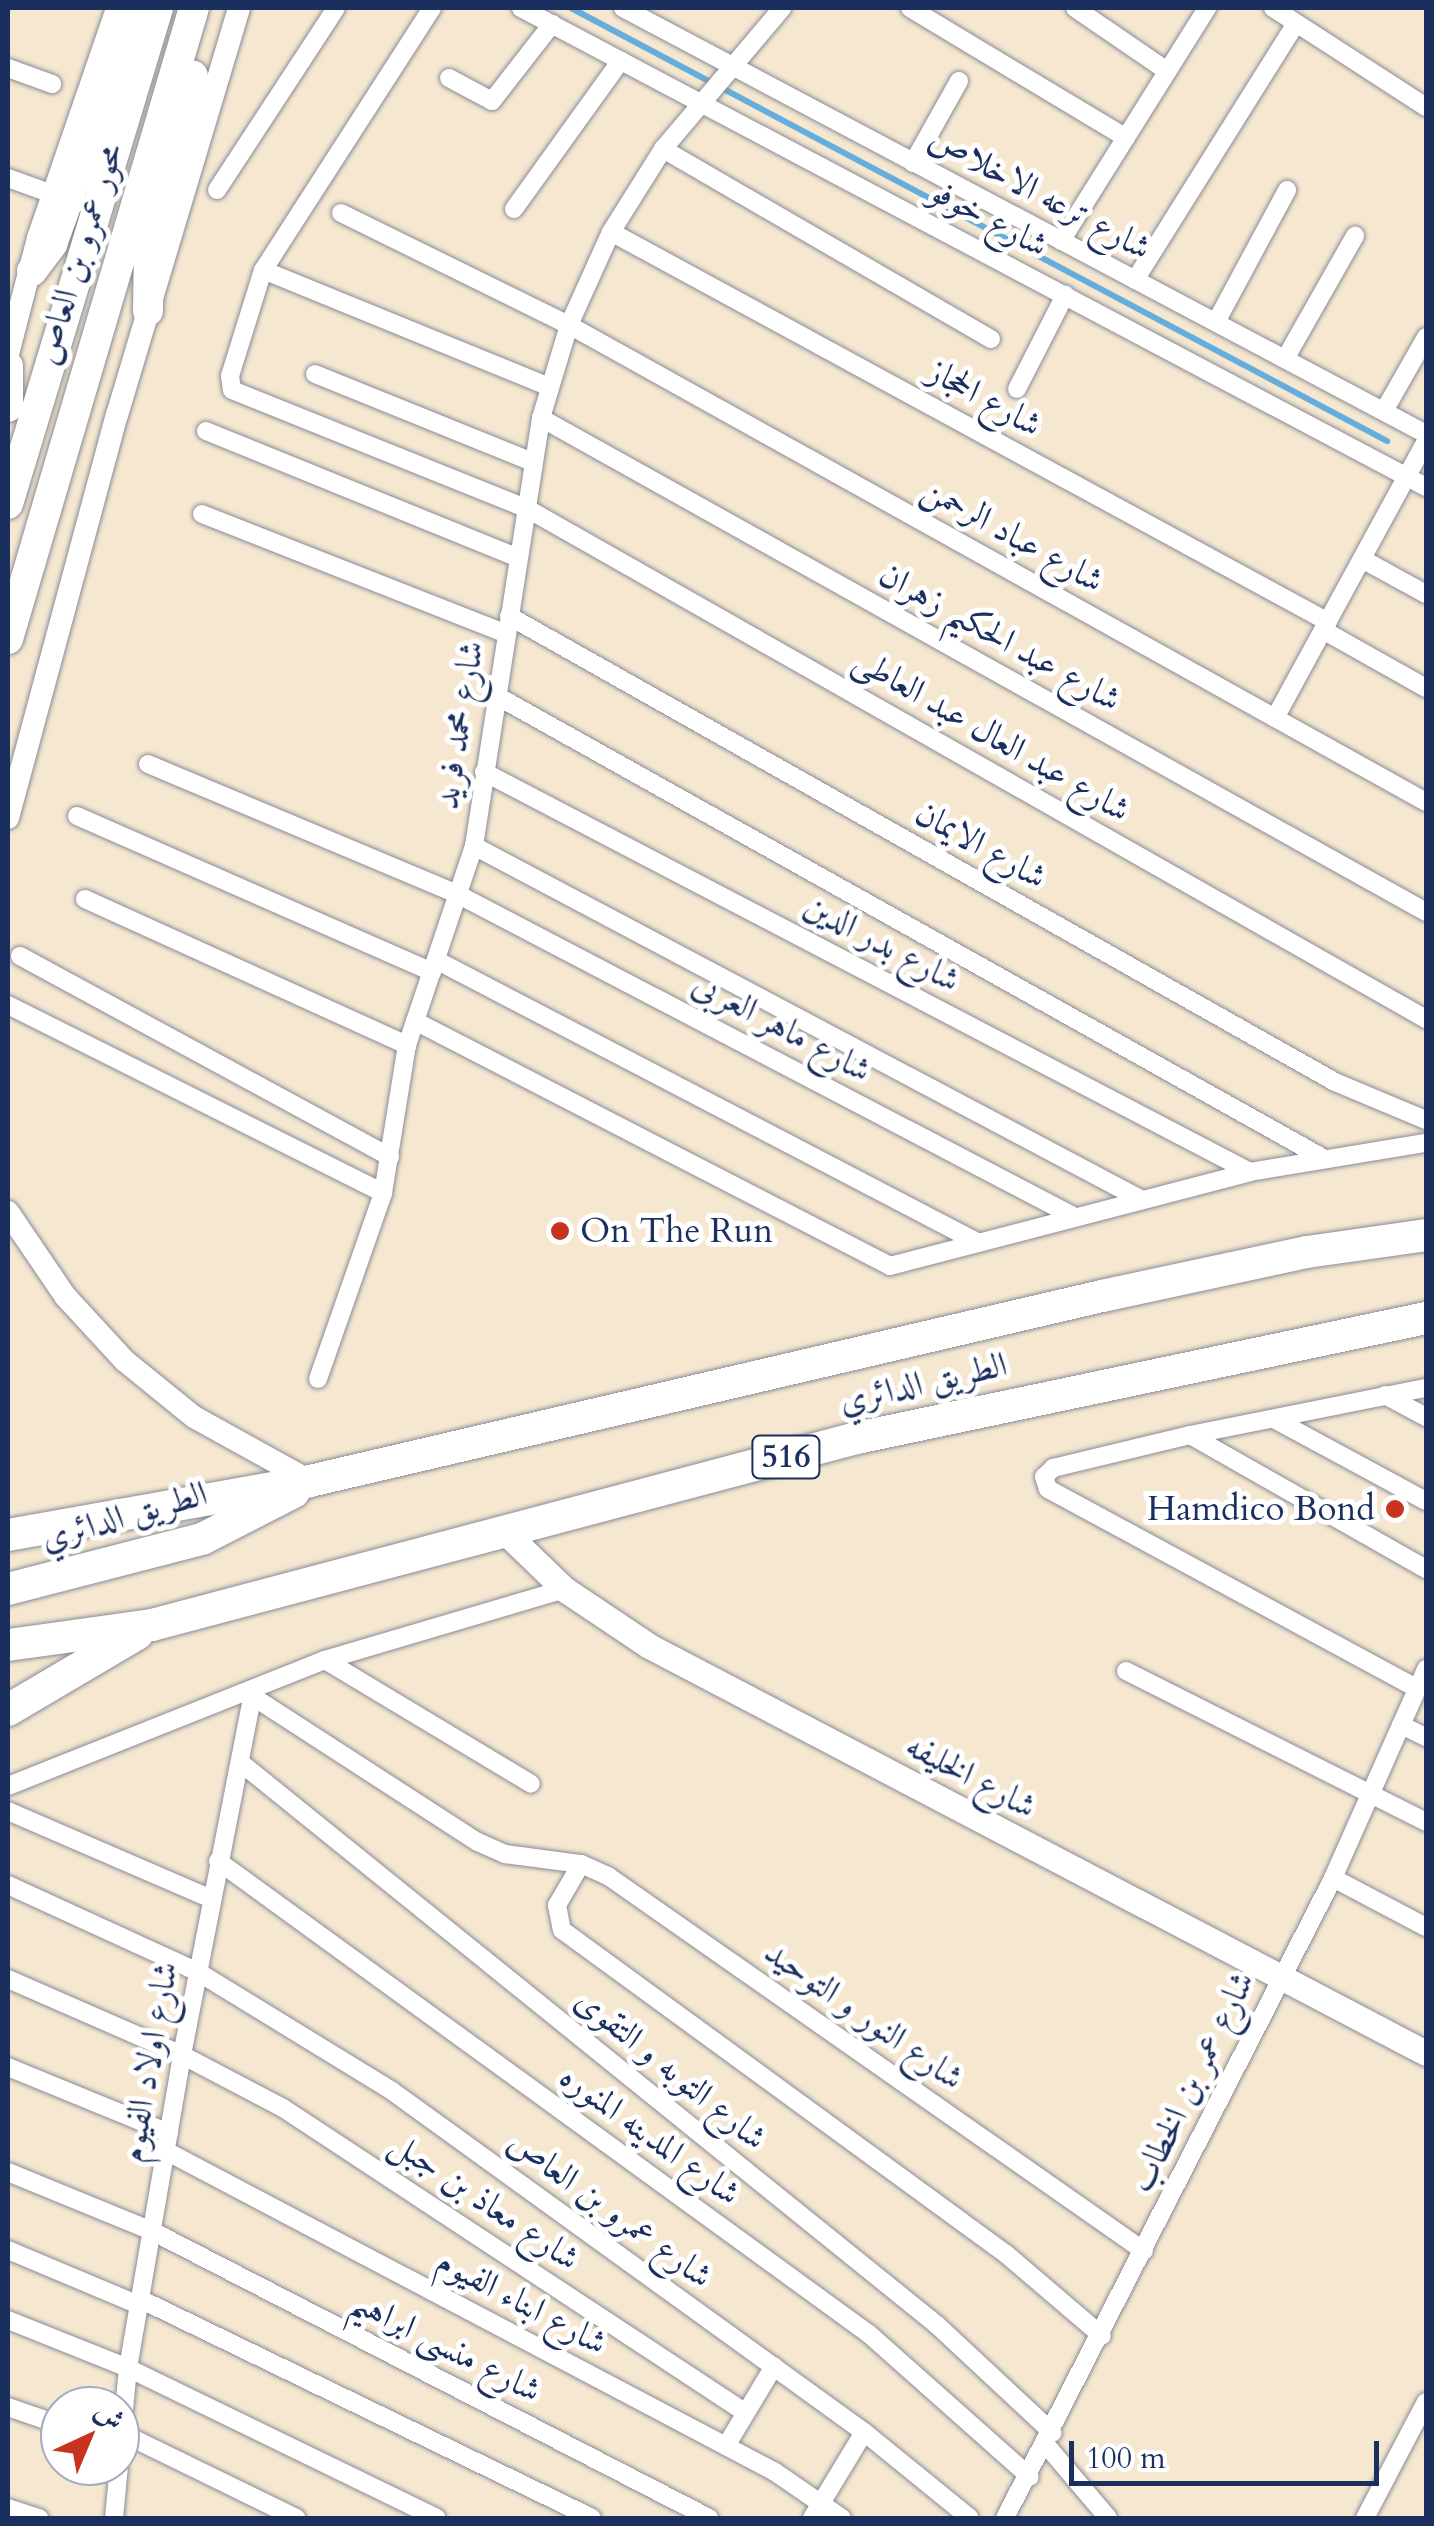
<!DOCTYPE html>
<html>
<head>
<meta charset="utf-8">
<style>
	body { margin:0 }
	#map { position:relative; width:1434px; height:2526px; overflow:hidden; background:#f5e7d0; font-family:Cardo,Amiri,serif }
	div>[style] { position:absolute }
	.stream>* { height:6px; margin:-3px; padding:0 3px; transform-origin:3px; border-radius:3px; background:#65addc }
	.roads { filter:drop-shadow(0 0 2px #888b97) drop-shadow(0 0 2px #888b97) }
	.minor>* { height:18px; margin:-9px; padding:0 9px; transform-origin:9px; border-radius:9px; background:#fff }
	.tertiary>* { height:22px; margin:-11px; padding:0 11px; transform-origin:11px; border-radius:11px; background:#fff }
	.secondary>* { height:25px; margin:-12.5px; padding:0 12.5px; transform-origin:12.5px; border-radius:12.5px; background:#fff }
	.primary>* { height:30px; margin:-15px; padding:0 15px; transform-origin:15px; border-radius:15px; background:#fff }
	.motorway>* { height:32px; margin:-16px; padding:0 16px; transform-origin:16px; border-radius:16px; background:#fff }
	.dots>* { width:28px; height:28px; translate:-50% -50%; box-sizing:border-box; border:5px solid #fff; border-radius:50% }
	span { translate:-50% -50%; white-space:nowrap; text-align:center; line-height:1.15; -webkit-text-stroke:10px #fff; paint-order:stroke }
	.shield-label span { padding:2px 8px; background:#fff; border:2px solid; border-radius:8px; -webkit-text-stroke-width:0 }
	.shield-label { font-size:32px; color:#1b2f5e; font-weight:700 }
	.street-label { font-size:35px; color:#1b2f5e }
	.poi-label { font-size:35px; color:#1b2f5e }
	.left { translate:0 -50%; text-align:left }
	.right { translate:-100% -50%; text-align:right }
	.frame { position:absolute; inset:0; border:10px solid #1b2f5e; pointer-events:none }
	.north { position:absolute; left:40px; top:2386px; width:100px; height:100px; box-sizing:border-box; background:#fff; border:2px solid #a4acbf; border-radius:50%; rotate:44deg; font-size:28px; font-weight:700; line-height:40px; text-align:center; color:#1b2f5e }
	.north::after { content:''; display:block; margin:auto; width:35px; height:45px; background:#c8321e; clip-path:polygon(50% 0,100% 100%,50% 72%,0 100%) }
	.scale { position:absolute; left:1069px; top:2441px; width:310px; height:45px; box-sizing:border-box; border:5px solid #1b2f5e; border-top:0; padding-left:12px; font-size:30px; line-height:35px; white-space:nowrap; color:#1b2f5e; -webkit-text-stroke:8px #fff; paint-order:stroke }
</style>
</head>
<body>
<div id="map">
	<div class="stream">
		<div style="left:571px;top:8px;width:924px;rotate:27.95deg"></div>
	</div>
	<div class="roads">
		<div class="minor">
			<div style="left:432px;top:8px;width:312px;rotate:122.8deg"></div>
			<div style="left:263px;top:270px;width:111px;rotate:107.3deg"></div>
			<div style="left:230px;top:376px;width:14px;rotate:82deg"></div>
			<div style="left:232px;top:390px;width:317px;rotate:21.9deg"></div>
			<div style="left:526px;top:508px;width:1035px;rotate:29.59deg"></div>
			<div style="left:521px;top:8px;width:1024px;rotate:27.89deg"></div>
			<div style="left:623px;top:8px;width:909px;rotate:27.95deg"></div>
			<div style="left:910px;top:8px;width:252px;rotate:31deg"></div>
			<div style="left:1075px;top:8px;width:112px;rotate:34.4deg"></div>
			<div style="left:1273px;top:8px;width:182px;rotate:32.9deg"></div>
			<div style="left:8px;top:68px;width:47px;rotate:20deg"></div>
			<div style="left:449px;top:78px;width:49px;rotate:28.1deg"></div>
			<div style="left:492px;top:101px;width:98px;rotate:-52.1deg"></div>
			<div style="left:663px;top:149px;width:379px;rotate:30.1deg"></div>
			<div style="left:913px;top:163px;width:94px;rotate:-60.7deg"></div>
			<div style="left:8px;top:178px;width:47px;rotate:20deg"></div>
			<div style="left:217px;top:190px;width:217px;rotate:-56.8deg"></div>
			<div style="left:514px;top:209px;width:183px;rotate:-54.3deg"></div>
			<div style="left:341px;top:213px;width:254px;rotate:26.2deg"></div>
			<div style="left:569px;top:325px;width:981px;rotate:29.1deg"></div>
			<div style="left:611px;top:232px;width:816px;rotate:28.54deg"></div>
			<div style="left:1061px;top:241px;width:275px;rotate:-57.9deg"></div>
			<div style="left:263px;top:270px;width:309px;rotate:22.2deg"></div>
			<div style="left:1135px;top:280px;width:303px;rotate:-57.9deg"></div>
			<div style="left:1216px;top:322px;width:150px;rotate:-61.7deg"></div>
			<div style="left:1285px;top:359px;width:142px;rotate:-60.4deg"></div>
			<div style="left:315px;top:374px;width:235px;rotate:22deg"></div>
			<div style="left:1017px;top:389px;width:106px;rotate:-62.9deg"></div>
			<div style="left:1384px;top:411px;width:85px;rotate:-60.4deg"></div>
			<div style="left:541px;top:418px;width:1014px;rotate:29.17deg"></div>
			<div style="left:206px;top:431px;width:337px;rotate:22.1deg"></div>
			<div style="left:202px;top:514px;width:328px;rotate:21.5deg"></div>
			<div style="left:1362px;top:559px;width:73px;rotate:28.7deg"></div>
			<div style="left:509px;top:616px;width:948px;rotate:29.43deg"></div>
			<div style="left:1335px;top:1082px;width:99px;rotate:22.7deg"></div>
			<div style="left:1323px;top:630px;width:118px;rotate:29.4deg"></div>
			<div style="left:497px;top:696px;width:946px;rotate:29.22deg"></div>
			<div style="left:1275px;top:718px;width:315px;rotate:-61.4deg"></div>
			<div style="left:148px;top:764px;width:337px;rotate:22.8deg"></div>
			<div style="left:459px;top:895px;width:695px;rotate:27.6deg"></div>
			<div style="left:484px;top:772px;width:864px;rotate:27.57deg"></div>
			<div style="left:77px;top:816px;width:388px;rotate:23.7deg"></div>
			<div style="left:474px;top:846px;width:754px;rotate:27.92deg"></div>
			<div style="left:85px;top:899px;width:354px;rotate:24.4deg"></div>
			<div style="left:20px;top:956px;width:421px;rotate:28.5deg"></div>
			<div style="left:436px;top:960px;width:610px;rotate:27.53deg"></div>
			<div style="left:8px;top:1005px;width:419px;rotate:26.6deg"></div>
			<div style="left:415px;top:1021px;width:534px;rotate:27.28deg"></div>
			<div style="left:890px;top:1266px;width:372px;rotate:-14.6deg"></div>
			<div style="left:1250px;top:1172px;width:178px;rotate:-9.4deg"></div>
			<div style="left:318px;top:1379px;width:197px;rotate:-70.7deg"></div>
			<div style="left:383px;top:1193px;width:150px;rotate:-80.8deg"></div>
			<div style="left:407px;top:1045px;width:210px;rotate:-71.4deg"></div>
			<div style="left:474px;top:846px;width:433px;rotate:-81.1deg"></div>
			<div style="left:541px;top:418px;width:97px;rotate:-73.2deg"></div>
			<div style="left:569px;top:325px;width:102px;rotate:-65.7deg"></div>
			<div style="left:611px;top:232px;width:98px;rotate:-57.9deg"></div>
			<div style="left:663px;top:149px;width:185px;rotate:-49.8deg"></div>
			<div style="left:1385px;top:1395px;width:47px;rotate:28.2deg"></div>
			<div style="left:1276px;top:1420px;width:170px;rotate:28.4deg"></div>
			<div style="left:1190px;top:1435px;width:271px;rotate:29.6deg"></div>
			<div style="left:325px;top:1660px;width:240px;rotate:31deg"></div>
			<div style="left:1126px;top:1671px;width:336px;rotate:26.7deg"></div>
			<div style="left:1418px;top:1689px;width:421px;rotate:-151.6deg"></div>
			<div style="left:1048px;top:1489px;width:13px;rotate:-108deg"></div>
			<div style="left:1044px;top:1477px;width:13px;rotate:-45deg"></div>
			<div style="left:1053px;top:1468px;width:141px;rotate:-13.5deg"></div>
			<div style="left:1190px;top:1435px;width:241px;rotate:-11.3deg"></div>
			<div style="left:255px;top:1698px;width:265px;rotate:32.9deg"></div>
			<div style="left:478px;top:1842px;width:30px;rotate:24deg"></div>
			<div style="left:505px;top:1854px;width:77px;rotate:7.5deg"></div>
			<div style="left:581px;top:1864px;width:30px;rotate:24deg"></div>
			<div style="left:608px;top:1876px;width:654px;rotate:34.98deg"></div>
			<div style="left:1401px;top:1725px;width:28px;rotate:26deg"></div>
			<div style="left:241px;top:1763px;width:895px;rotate:38.92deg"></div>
			<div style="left:937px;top:2325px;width:158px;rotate:43deg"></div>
			<div style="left:8px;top:1786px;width:341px;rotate:-21.7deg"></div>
			<div style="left:325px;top:1660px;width:249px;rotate:-16.5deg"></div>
			<div style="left:8px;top:1811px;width:221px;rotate:23.4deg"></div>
			<div style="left:218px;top:1861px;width:805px;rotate:36deg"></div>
			<div style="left:869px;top:2334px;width:215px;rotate:41.6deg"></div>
			<div style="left:581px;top:1864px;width:48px;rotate:120.3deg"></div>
			<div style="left:557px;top:1905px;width:25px;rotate:79deg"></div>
			<div style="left:562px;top:1930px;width:550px;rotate:36.12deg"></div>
			<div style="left:1006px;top:2254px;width:126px;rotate:40.5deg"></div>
			<div style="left:1333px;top:1878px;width:105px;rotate:27.8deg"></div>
			<div style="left:8px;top:1885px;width:209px;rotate:24.6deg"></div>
			<div style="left:198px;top:1972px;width:228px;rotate:31.5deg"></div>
			<div style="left:392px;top:2091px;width:582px;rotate:35.85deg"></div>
			<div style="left:864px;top:2432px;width:136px;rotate:39.1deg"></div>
			<div style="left:8px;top:1979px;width:190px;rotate:23.6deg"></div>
			<div style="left:182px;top:2055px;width:114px;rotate:27.7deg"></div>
			<div style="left:283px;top:2108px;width:554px;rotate:33.37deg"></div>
			<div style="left:8px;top:2067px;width:174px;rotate:22.3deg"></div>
			<div style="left:166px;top:2151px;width:688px;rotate:27.79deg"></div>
			<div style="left:775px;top:2472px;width:81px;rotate:34.5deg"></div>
			<div style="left:8px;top:2172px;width:156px;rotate:22.3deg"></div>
			<div style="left:152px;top:2231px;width:627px;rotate:27.26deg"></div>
			<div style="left:8px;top:2250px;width:142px;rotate:22.8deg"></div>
			<div style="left:140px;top:2299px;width:502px;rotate:25.85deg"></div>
			<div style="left:8px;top:2320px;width:129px;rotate:21.8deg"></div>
			<div style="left:128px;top:2368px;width:343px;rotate:25.9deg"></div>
			<div style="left:8px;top:2407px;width:55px;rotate:19.1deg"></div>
			<div style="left:122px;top:2433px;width:194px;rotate:26deg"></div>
			<div style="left:726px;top:2446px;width:93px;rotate:-59deg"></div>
			<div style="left:1047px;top:2446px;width:94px;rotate:49.7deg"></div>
			<div style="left:120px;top:2450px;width:82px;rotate:-84.4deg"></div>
			<div style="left:128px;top:2368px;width:318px;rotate:-80.2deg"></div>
			<div style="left:182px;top:2055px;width:373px;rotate:-78.9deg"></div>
			<div style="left:8px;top:2508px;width:33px;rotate:18deg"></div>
			<div style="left:114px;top:2518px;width:52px;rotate:-84.5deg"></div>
			<div style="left:812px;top:2518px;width:100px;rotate:-58.8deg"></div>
			<div style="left:1005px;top:2518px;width:719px;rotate:-62.86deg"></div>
			<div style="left:1333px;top:1878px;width:229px;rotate:-66deg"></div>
			<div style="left:1365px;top:2518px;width:131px;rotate:-62.3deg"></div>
		</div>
		<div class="tertiary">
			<div style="left:8px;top:354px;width:120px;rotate:-75.5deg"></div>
			<div style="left:38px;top:238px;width:243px;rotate:-71deg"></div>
			<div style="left:8px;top:818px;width:417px;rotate:-74.9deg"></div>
			<div style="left:117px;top:415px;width:425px;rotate:-73.3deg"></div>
			<div style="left:8px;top:1212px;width:102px;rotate:55.8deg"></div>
			<div style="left:65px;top:1296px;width:88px;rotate:47.3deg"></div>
			<div style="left:125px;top:1361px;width:89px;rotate:39.1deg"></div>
			<div style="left:194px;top:1417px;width:132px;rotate:28.9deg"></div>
		</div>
		<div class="secondary">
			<div style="left:503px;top:1530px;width:85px;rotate:44deg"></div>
			<div style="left:564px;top:1589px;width:102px;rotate:33.8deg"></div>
			<div style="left:649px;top:1646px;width:877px;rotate:27.65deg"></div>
		</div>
		<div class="primary">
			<div style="left:32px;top:271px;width:34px;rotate:-53deg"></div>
			<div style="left:52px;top:244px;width:251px;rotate:-70deg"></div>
			<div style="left:148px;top:311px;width:62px;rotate:-89.1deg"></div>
			<div style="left:149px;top:249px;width:179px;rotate:-75.8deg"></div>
			<div style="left:8px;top:366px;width:41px;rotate:90deg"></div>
			<div style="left:8px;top:504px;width:518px;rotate:-73.17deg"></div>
			<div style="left:8px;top:639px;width:658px;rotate:-73.58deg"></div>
		</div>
		<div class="motorway">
			<div style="left:8px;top:1535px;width:307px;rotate:-10.1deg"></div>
			<div style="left:310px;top:1481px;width:813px;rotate:-13.15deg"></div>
			<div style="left:1102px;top:1296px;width:210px;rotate:-12.1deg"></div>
			<div style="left:1307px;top:1252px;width:120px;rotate:-8.1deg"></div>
			<div style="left:8px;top:1589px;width:200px;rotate:-14.5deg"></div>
			<div style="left:202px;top:1539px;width:103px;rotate:-27.1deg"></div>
			<div style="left:8px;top:1645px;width:145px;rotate:-7.9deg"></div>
			<div style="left:152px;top:1625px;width:729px;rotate:-14.86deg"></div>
			<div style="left:857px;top:1438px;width:582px;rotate:-11.91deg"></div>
			<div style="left:8px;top:1710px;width:150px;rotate:-30.5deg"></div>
		</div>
	</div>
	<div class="dots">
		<div style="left:560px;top:1231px;background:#c8321e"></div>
		<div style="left:1395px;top:1509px;background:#c8321e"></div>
	</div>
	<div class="shield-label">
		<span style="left:786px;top:1457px">516</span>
	</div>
	<div class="street-label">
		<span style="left:1040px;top:193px;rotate:28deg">شارع ترعه الاخلاص</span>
		<span style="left:989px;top:218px;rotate:28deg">شارع خوفو</span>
		<span style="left:79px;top:254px;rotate:-73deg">محور عمرو بن العاص</span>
		<span style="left:985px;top:398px;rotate:29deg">شارع الحجاز</span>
		<span style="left:1013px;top:535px;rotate:29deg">شارع عباد الرحمن</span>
		<span style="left:1000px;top:637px;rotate:29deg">شارع عبد الحكيم زهران</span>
		<span style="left:459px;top:725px;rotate:-81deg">شارع محمد فريد</span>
		<span style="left:992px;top:735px;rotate:30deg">شارع عبد العال عبد العاطى</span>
		<span style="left:981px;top:845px;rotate:29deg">شارع الايمان</span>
		<span style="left:882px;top:943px;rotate:28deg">شارع بدر الدين</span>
		<span style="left:782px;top:1027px;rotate:28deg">شارع ماهر العربى</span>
		<span style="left:923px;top:1383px;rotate:-13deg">الطريق الدائري</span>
		<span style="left:124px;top:1516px;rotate:-16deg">الطريق الدائري</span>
		<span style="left:971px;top:1776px;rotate:28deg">شارع الخليفه</span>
		<span style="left:864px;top:2015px;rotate:35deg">شارع النور و التوحيد</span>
		<span style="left:149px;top:2062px;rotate:-80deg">شارع اولاد الفيوم</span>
		<span style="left:671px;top:2069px;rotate:39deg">شارع التوبه و التقوى</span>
		<span style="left:1192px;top:2082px;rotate:-64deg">شارع عمر بن الخطاب</span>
		<span style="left:650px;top:2135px;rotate:36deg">شارع المدينه المنوره</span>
		<span style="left:485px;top:2201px;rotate:34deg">شارع معاذ بن جبل</span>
		<span style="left:610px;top:2209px;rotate:36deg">شارع عمرو بن العاص</span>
		<span style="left:522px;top:2302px;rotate:28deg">شارع ابناء الفيوم</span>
		<span style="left:446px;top:2346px;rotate:27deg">شارع منسى ابراهيم</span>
	</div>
	<div class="poi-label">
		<span class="left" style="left:580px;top:1231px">On The Run</span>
		<span class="right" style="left:1375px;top:1509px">Hamdico Bond</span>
	</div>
	<div class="frame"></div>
	<div class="north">ش</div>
	<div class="scale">100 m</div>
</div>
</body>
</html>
